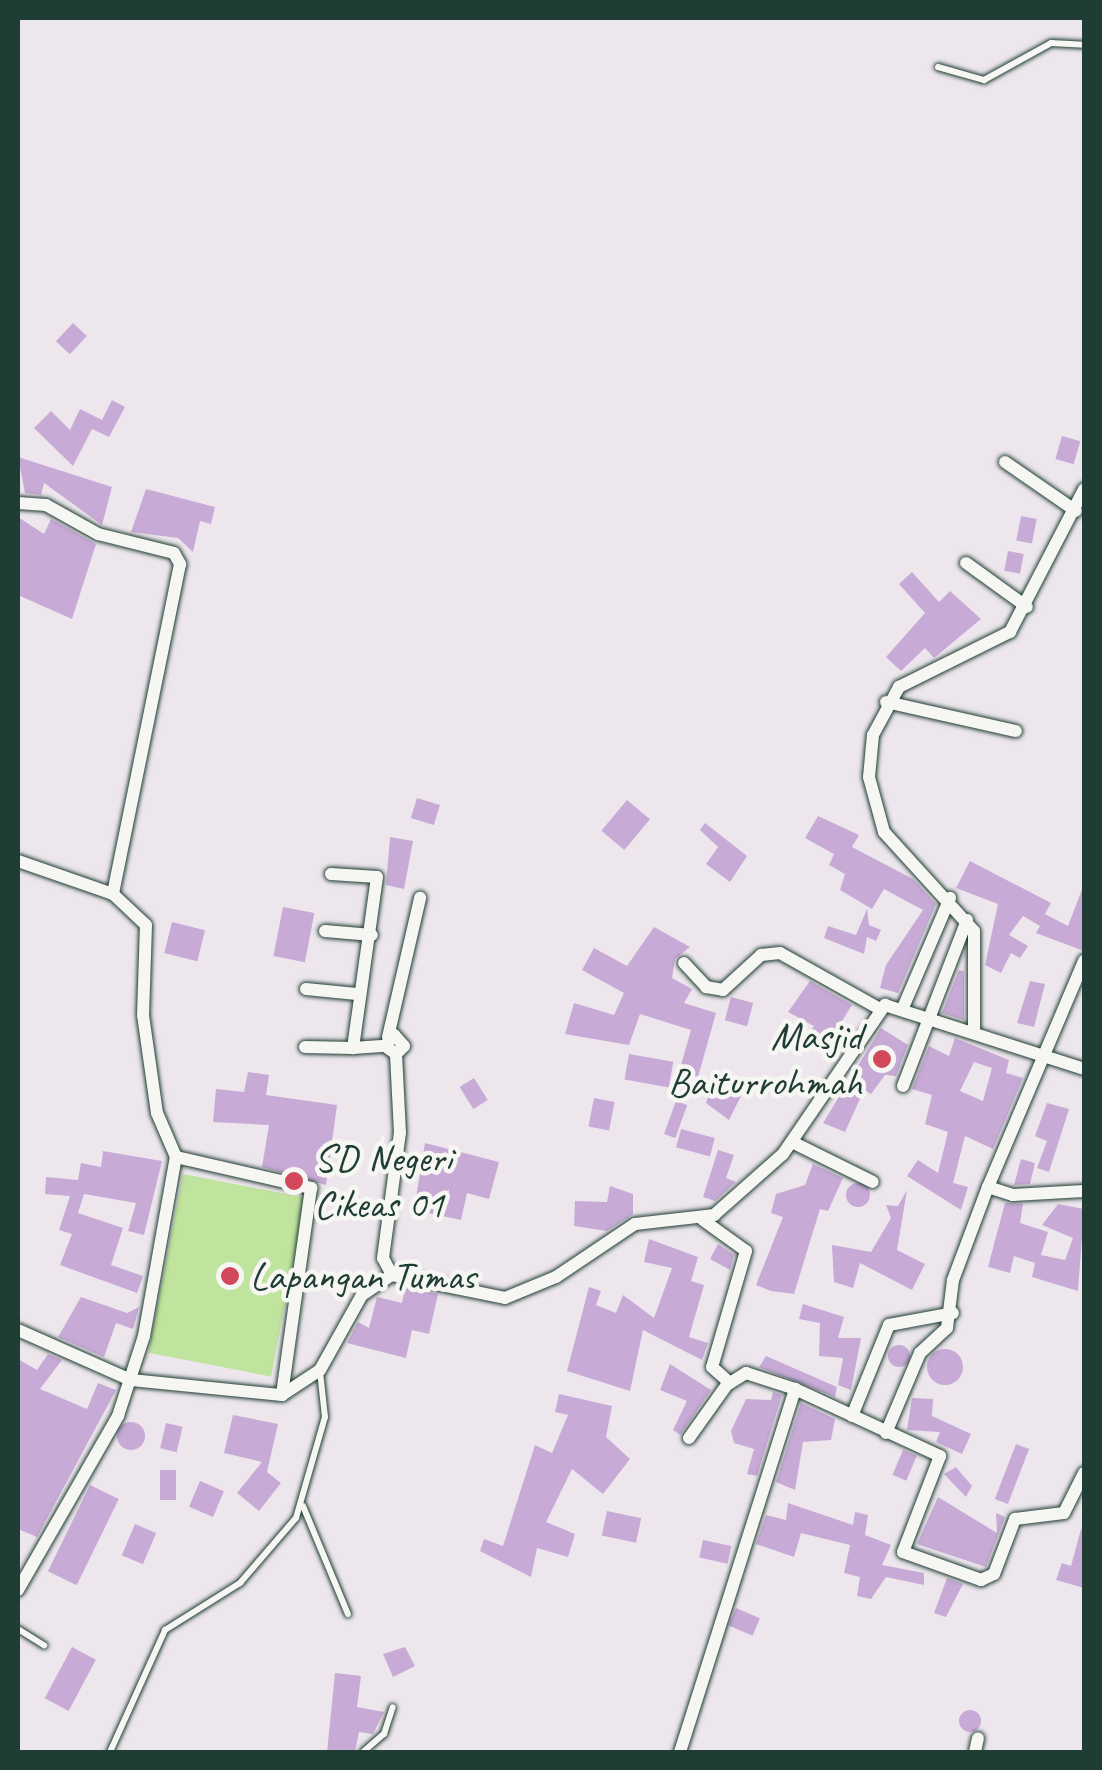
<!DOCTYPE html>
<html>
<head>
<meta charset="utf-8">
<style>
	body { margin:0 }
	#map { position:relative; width:1102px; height:1770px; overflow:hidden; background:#ede7ed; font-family:Caveat,sans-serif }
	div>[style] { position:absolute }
	.green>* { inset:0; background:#c0e39d; transform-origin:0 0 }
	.building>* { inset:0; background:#c8aad7; transform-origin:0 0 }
	.round { border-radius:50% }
	.roads { filter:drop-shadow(0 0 2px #1f3d34) drop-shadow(0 0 2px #1f3d34) }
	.service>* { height:6px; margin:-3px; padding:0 3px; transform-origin:3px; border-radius:3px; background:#f6f6f2 }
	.minor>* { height:12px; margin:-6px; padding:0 6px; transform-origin:6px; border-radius:6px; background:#f6f6f2 }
	.dots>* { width:28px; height:28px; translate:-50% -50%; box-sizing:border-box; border:5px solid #f6f6f2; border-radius:50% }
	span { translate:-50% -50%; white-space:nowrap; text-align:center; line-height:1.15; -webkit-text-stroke:9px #f6f6f2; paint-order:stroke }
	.poi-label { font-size:40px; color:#1f3d34 }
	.right { translate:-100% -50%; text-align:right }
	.left { translate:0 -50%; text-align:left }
	.frame { position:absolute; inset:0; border:20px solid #1f3d34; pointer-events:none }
</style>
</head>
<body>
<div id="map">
	<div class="green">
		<div style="left:183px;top:1174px;width:125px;height:182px;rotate:11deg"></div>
	</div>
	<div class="building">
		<div style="left:73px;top:323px;width:19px;height:25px;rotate:43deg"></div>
		<div style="clip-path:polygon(112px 400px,125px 407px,109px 437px,92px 429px,73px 466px,34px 428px,51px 411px,70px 430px,80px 409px,102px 420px)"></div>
		<div style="left:1062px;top:436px;width:19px;height:24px;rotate:16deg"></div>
		<div style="clip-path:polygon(18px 457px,112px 487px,102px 525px,44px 483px,41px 495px,25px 493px)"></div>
		<div style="clip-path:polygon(146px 489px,215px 507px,211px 524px,200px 521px,193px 552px,178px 538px,131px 532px)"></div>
		<div style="left:1021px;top:516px;width:16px;height:25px;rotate:11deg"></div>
		<div style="clip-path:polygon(18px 517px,44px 534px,51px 519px,96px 544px,72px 619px,18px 595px)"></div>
		<div style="left:1008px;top:551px;width:16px;height:20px;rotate:11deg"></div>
		<div style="clip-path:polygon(912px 572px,939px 602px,950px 591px,981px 619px,934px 658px,925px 648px,901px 671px,886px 657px,925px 613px,899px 584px)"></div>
		<div style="left:417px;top:798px;width:24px;height:21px;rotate:17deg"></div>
		<div style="left:627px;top:800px;width:30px;height:40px;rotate:40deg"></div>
		<div style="clip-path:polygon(818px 816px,859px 835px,852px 847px,913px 879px,936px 904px,898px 993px,880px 988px,886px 965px,923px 910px,884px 889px,872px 909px,840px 890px,845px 874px,829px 865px,834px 854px,805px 838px)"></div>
		<div style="clip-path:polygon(705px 823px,747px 856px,730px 882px,706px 864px,718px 847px,700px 830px)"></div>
		<div style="clip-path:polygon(390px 837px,413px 841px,404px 889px,386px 885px)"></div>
		<div style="clip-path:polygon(970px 861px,1051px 903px,1045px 914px,1068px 926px,1084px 884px,1084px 951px,1036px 933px,1040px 926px,1023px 916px,1009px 935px,1028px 946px,1020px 958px,1011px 953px,1001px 973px,985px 965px,998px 904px,956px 888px)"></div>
		<div style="left:283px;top:907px;width:32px;height:50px;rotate:11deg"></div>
		<div style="clip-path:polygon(867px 909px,869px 925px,881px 930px,876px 941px,867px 937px,864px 954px,824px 938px,828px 926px,856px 935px)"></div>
		<div style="left:172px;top:922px;width:34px;height:32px;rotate:14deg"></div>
		<div style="clip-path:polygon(654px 927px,690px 947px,675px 959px,672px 978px,692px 989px,684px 1003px,716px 1013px,698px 1077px,679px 1072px,691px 1030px,640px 1014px,629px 1045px,565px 1034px,574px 1003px,614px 1015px,624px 993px,582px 970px,594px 948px,627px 966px)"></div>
		<div style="clip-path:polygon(959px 970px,964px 971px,964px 1020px,942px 1013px)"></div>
		<div style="clip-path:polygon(810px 981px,852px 1005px,829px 1042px,840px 1048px,835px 1058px,803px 1041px,814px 1026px,788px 1012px)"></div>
		<div style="clip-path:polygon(1030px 981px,1045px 984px,1034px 1027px,1017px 1023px)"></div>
		<div style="left:731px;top:997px;width:23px;height:24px;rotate:15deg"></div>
		<div style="clip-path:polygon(881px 1028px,908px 1045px,896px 1076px,885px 1075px,871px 1094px,864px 1090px,845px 1132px,823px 1123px)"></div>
		<div style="clip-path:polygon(evenodd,955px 1038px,1009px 1060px,1006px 1073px,1023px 1078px,993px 1149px,965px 1136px,953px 1183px,968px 1187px,961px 1210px,907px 1176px,918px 1160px,938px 1173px,948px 1132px,925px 1124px,932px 1095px,912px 1089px,929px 1046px,949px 1056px,955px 1038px,974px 1062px,992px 1068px,983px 1101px,960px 1091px,974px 1062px)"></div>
		<div style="left:629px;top:1054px;width:45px;height:26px;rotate:10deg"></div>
		<div style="clip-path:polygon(248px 1072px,269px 1075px,266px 1095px,337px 1105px,326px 1185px,262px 1167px,269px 1125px,213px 1122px,216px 1089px,244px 1092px)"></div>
		<div style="left:474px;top:1078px;width:26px;height:17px;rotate:58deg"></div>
		<div style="clip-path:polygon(731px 1078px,748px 1082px,729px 1120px,706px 1103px,710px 1092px,727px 1097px)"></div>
		<div style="left:594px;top:1098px;width:21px;height:29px;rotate:11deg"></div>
		<div style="left:676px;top:1101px;width:12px;height:35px;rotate:20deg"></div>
		<div style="clip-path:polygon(1047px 1103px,1069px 1109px,1049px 1172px,1037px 1168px,1047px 1141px,1035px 1136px)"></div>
		<div style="left:681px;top:1129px;width:35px;height:19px;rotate:15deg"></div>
		<div style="clip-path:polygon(425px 1143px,499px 1162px,489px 1199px,467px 1193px,461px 1220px,414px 1210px)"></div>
		<div style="clip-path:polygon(718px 1150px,734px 1155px,726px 1178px,736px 1182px,715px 1201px,703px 1197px)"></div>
		<div style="clip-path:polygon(103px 1151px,162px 1161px,144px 1235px,128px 1231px,136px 1203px,84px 1194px,78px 1213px,123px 1228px,111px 1265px,143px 1276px,137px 1293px,60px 1265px,72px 1234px,59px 1230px,70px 1196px,45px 1194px,46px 1177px,78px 1180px,81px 1163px,101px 1167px)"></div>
		<div style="clip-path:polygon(1021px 1159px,1035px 1163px,1030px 1184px,1014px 1185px)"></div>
		<div style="clip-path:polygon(813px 1164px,843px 1178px,828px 1211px,820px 1209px,794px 1294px,771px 1291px,756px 1285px,783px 1217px,771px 1213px,776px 1194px,805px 1185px)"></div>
		<div class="round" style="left:846px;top:1183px;width:24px;height:24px"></div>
		<div style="clip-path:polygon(610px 1186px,633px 1194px,633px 1214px,607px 1231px,574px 1226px,575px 1201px,607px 1202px)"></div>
		<div style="clip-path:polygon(907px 1190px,897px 1250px,925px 1264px,912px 1290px,860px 1263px,853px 1288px,834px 1282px,832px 1245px,871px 1252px,891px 1218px,886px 1205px,898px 1206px)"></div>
		<div style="clip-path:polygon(1005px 1203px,1023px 1204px,1020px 1223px,1048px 1232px,1041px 1255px,1065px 1260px,1073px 1238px,1042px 1225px,1058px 1204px,1084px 1209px,1078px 1291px,1032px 1277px,1035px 1263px,1014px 1256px,1010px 1273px,988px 1267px)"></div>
		<div style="clip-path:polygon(649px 1239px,698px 1257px,691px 1281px,704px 1285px,689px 1337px,708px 1343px,702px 1360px,643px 1330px,630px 1391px,567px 1371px,589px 1287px,601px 1291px,596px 1305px,616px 1313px,623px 1295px,654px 1318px,672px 1268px,644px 1262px)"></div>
		<div style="clip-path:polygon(718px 1244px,734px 1255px,730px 1270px,710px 1259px)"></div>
		<div style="clip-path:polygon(405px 1288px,438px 1294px,429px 1334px,412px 1330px,406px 1358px,347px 1343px,358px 1322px,369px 1328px,377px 1297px,402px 1303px)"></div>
		<div style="clip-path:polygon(81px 1297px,127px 1313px,139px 1307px,133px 1329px,116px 1323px,104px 1357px,58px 1337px)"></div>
		<div style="clip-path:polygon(803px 1304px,844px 1317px,838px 1338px,861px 1338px,851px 1390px,838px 1385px,843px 1358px,819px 1356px,820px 1323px,799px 1319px)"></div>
		<div class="round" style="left:888px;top:1345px;width:22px;height:22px"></div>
		<div class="round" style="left:927px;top:1349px;width:36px;height:36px"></div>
		<div style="clip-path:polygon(48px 1354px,62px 1360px,40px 1389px,87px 1409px,98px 1383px,116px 1390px,37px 1537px,18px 1529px,18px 1359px,37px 1370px)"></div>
		<div style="clip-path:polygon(766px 1356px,837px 1387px,835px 1397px,759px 1367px)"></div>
		<div style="clip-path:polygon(670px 1364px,711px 1390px,680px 1435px,673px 1430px,687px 1401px,660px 1390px)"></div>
		<div style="clip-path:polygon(773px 1392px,782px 1395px,757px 1476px,747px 1474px,754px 1449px,734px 1443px,731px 1431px,746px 1399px,771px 1400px)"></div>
		<div style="clip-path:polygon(559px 1394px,612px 1406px,606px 1437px,630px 1459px,603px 1494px,572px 1469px,546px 1522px,575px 1534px,568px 1557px,537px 1548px,531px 1577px,480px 1551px,484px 1539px,503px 1546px,535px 1445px,552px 1453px,568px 1415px,555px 1412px)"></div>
		<div style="clip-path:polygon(912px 1398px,933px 1399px,932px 1416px,971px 1434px,962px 1454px,936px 1442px,940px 1432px,907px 1430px)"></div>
		<div style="clip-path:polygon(801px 1403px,835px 1419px,831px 1440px,803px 1442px,795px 1490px,776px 1482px)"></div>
		<div style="clip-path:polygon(233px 1415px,278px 1424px,267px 1472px,281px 1483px,259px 1511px,237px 1493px,262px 1462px,224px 1453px)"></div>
		<div class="round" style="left:117px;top:1422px;width:28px;height:28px"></div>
		<div style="left:166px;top:1423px;width:17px;height:26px;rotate:13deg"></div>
		<div style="left:1016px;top:1444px;width:14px;height:59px;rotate:21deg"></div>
		<div style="left:903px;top:1450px;width:15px;height:27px;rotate:23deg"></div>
		<div style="clip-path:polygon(956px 1467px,972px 1486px,966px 1497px,944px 1474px)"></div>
		<div style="left:160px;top:1470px;width:16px;height:30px"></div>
		<div style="left:200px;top:1481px;width:26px;height:28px;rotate:23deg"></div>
		<div style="left:90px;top:1485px;width:32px;height:96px;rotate:26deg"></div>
		<div style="clip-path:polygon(938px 1497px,997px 1533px,996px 1513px,1005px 1517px,986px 1567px,917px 1544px)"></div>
		<div style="clip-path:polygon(788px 1503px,853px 1525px,855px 1512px,868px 1515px,865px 1535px,891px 1545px,882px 1565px,924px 1573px,924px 1585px,886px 1577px,871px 1599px,857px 1596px,860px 1577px,844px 1573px,850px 1545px,801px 1533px,794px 1557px,756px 1544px,766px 1515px,786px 1520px)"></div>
		<div style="left:607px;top:1511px;width:35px;height:25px;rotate:12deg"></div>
		<div style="left:135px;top:1524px;width:23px;height:34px;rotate:23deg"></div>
		<div style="clip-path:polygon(1081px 1529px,1084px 1529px,1084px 1588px,1056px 1580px,1062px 1563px,1071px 1566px)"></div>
		<div style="left:703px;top:1540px;width:29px;height:18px;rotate:12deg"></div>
		<div style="clip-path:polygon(947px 1578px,963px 1584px,946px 1617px,934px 1613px)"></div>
		<div style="left:736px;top:1608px;width:26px;height:19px;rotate:23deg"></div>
		<div style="left:72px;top:1647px;width:27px;height:58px;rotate:28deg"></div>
		<div style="clip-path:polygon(405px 1647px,415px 1666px,393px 1677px,383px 1654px)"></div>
		<div style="clip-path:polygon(335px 1673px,361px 1676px,357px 1707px,384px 1712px,373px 1734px,359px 1732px,355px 1752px,327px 1752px)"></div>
		<div class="round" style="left:959px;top:1710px;width:22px;height:22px"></div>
	</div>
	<div class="roads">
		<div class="service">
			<div style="left:938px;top:67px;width:48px;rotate:15.8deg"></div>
			<div style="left:984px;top:80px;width:77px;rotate:-28.9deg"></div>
			<div style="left:1051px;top:43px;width:33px;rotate:3deg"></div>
			<div style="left:303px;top:1506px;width:117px;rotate:67.4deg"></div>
			<div style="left:18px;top:1629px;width:31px;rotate:32deg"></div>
			<div style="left:110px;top:1752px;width:134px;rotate:-65.7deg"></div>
			<div style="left:165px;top:1630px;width:89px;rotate:-32.1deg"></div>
			<div style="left:240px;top:1583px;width:86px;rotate:-49.3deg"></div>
			<div style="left:296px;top:1518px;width:105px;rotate:-74deg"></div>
			<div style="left:325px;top:1417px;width:45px;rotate:-96.3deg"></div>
			<div style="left:363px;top:1752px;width:28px;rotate:-41deg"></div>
			<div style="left:384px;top:1734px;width:28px;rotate:-72deg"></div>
		</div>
		<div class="minor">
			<div style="left:1005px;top:462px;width:86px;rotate:34.6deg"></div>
			<div style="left:18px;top:503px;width:28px;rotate:4deg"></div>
			<div style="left:46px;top:505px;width:60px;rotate:29.1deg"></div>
			<div style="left:98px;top:534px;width:78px;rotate:14deg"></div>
			<div style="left:174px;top:553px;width:13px;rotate:61deg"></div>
			<div style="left:180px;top:564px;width:337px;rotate:101.5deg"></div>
			<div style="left:113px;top:894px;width:45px;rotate:43.2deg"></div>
			<div style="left:146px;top:925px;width:90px;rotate:91.9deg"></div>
			<div style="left:143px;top:1015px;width:99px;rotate:81.9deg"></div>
			<div style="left:157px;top:1113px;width:48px;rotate:66.6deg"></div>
			<div style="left:176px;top:1157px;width:139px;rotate:12.9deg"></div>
			<div style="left:311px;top:1188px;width:209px;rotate:98deg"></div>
			<div style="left:966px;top:563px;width:75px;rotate:35.8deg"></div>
			<div style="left:886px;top:702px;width:133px;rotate:12.6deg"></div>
			<div style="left:18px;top:861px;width:101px;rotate:19.2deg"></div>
			<div style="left:331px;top:874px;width:46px;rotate:3.7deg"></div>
			<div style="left:377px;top:877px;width:173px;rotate:98deg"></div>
			<div style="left:353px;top:1048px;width:32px;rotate:-4deg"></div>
			<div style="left:325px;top:931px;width:47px;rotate:4.9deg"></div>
			<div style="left:684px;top:963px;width:33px;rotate:47deg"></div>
			<div style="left:706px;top:987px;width:17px;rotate:10deg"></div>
			<div style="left:723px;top:990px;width:52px;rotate:-42.6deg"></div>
			<div style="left:761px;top:955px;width:19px;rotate:-6deg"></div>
			<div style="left:780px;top:953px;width:112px;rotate:29.3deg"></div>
			<div style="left:306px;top:989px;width:51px;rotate:5.6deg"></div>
			<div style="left:902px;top:1010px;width:122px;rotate:-66.8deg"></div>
			<div style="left:974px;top:1033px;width:102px;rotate:-90deg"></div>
			<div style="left:974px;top:931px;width:134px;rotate:-132.3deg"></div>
			<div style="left:884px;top:832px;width:57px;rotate:-105.3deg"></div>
			<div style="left:869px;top:777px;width:42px;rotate:-84.6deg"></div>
			<div style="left:873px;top:735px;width:55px;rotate:-61.6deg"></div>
			<div style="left:899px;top:687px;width:124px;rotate:-26.4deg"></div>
			<div style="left:1010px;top:632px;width:161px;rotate:-62.6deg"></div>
			<div style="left:388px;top:1037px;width:143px;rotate:-77deg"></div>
			<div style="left:305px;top:1047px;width:48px;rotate:1.2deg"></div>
			<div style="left:903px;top:1086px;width:178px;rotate:-68.9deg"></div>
			<div style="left:792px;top:1142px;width:90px;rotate:26.3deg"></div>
			<div style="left:988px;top:1187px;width:26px;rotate:18deg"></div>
			<div style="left:1013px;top:1195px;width:71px;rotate:-3.2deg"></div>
			<div style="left:703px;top:1220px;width:53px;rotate:35.8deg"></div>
			<div style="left:746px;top:1251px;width:121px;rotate:106.3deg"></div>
			<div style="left:712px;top:1367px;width:24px;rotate:42deg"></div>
			<div style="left:730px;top:1383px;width:19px;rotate:-32deg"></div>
			<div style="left:746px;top:1373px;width:52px;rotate:18.1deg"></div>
			<div style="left:392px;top:1275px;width:19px;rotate:-118deg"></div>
			<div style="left:383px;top:1258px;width:126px;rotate:-82.3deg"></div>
			<div style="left:400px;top:1133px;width:79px;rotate:-92.9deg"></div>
			<div style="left:396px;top:1054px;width:11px;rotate:-45deg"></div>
			<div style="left:404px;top:1046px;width:15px;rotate:-132deg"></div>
			<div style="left:394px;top:1035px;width:14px;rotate:129deg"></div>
			<div style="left:385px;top:1046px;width:14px;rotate:36deg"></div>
			<div style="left:18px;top:1330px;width:124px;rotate:23.9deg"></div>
			<div style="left:131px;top:1380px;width:152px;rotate:5.7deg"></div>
			<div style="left:282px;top:1395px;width:45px;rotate:-33.3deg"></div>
			<div style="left:320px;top:1370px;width:86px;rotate:-60.8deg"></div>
			<div style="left:362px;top:1295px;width:36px;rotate:-34deg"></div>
			<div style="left:392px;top:1275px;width:115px;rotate:11.5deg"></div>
			<div style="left:505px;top:1298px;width:55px;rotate:-22.4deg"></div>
			<div style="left:556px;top:1277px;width:95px;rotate:-33.9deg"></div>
			<div style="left:635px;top:1224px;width:80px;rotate:-6.5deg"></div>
			<div style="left:714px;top:1215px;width:92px;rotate:-41.5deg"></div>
			<div style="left:783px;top:1154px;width:181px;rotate:-55.6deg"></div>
			<div style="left:885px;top:1005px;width:209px;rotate:17.8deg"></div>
			<div style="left:852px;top:1416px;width:98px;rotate:-67.9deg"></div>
			<div style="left:889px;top:1325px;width:65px;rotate:-10.6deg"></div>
			<div style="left:886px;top:1433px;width:87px;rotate:-67deg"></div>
			<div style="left:920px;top:1353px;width:37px;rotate:-43deg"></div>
			<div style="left:947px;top:1328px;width:48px;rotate:-82.9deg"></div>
			<div style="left:953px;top:1280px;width:99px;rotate:-69.4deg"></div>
			<div style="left:988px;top:1187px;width:246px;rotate:-67deg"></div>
			<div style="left:689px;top:1438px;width:69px;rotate:-54.5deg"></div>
			<div style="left:18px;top:1590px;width:201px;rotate:-60.1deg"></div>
			<div style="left:118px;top:1416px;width:84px;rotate:-72deg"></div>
			<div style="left:144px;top:1336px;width:182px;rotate:-79.9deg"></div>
			<div style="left:680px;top:1752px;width:381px;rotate:-72.4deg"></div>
			<div style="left:795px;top:1389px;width:160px;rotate:24.8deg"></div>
			<div style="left:940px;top:1456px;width:103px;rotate:111.1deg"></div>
			<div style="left:903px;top:1552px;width:83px;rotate:19.7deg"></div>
			<div style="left:981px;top:1580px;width:14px;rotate:-25deg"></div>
			<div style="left:994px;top:1574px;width:59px;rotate:-69.1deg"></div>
			<div style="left:1015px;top:1519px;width:49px;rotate:-7deg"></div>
			<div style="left:1064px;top:1513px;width:45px;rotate:-63.4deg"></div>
			<div style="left:975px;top:1752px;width:14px;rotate:-78deg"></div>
		</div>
	</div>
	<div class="dots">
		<div style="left:882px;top:1059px;background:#d1495b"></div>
		<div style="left:294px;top:1181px;background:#d1495b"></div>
		<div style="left:230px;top:1276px;background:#d1495b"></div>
	</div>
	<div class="poi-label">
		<span class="right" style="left:862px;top:1059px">Masjid<br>Baiturrohmah</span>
		<span class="left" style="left:314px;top:1181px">SD Negeri<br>Cikeas 01</span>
		<span class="left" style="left:250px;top:1276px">Lapangan Tumas</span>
	</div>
	<div class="frame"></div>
</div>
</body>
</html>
